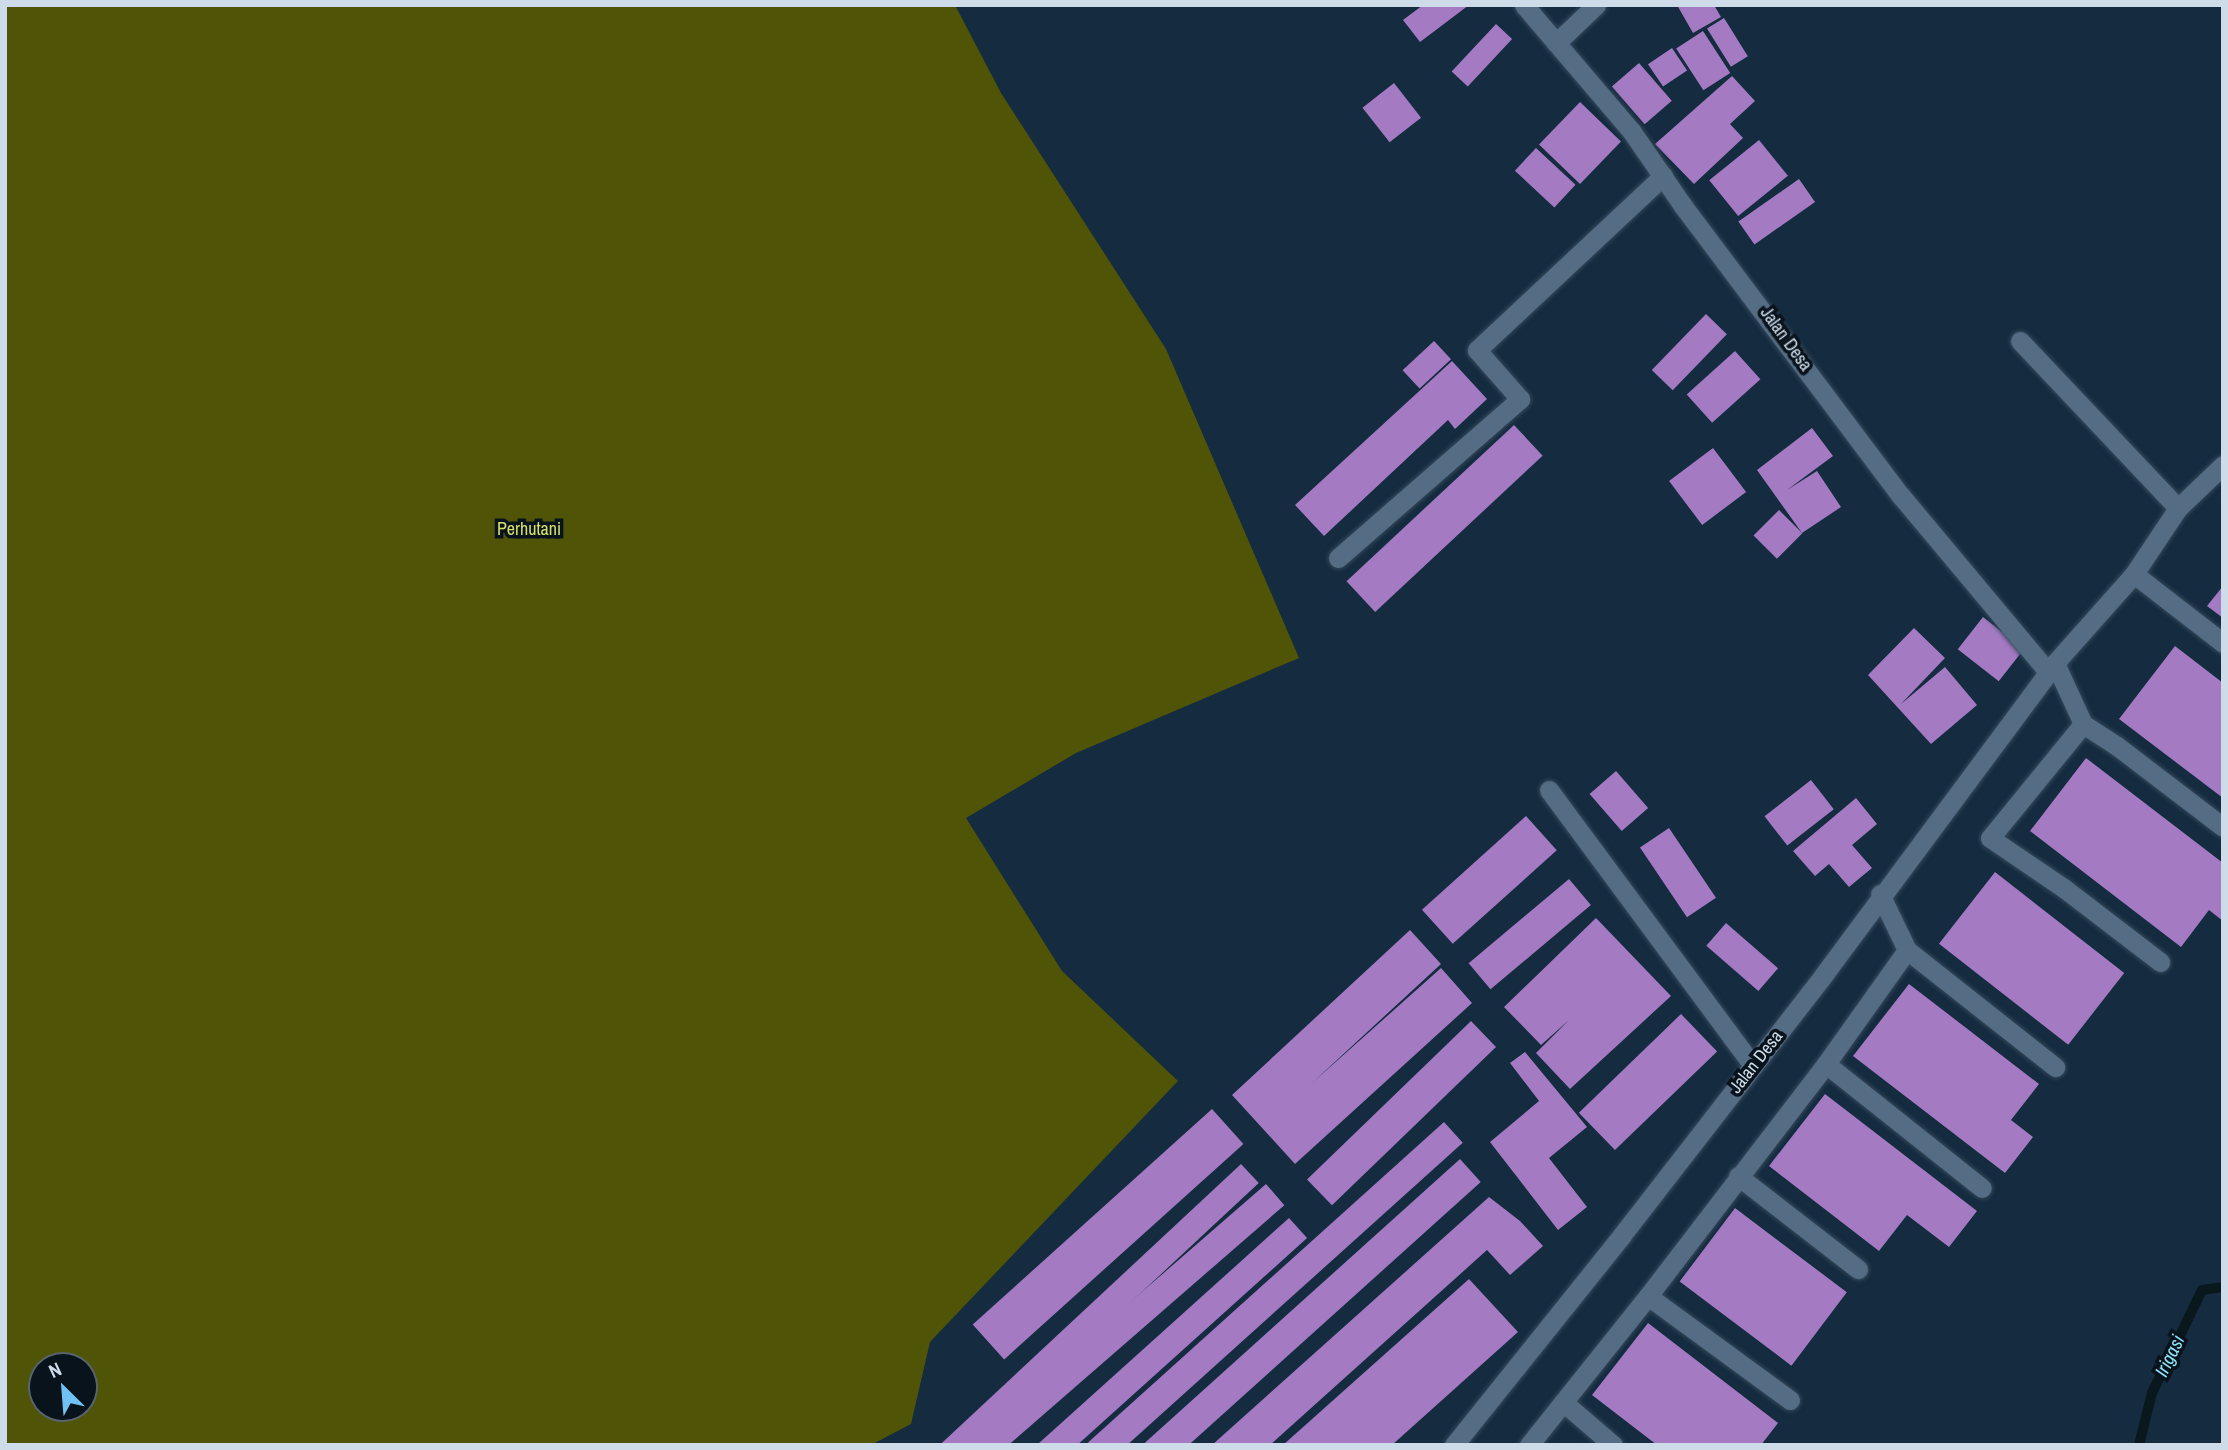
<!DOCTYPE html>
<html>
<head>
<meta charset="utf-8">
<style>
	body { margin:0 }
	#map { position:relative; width:2228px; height:1450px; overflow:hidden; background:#142b40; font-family:"Archivo Narrow",sans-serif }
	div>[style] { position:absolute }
	.forest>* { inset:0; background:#505406 }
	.stream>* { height:10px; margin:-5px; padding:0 5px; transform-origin:5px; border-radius:5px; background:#08181c }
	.building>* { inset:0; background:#a47ac3; transform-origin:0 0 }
	.roads { filter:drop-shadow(0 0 2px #364759) drop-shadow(0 0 2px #364759) }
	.minor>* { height:19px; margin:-9.5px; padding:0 9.5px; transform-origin:9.5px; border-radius:9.5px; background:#546c84 }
	.tertiary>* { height:19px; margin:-9.5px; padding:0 9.5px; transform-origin:9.5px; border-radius:9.5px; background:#546c84 }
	span { translate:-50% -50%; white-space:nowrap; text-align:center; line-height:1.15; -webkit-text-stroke:7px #09131c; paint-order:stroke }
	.street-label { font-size:18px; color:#cedcea }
	.park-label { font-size:18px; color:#d7e167 }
	.water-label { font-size:19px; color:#8de3f7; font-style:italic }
	.frame { position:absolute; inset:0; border:7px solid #cedcea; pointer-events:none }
	.north { position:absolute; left:28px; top:1352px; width:70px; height:70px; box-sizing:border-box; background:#09131c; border:2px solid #58636e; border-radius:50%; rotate:335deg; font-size:19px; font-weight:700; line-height:28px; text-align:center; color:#cedcea }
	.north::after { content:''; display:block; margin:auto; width:24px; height:32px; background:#72c1f5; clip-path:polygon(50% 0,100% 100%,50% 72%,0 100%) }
</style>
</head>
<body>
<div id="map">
	<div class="forest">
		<div style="clip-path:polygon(evenodd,5px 5px,955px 5px,1001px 93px,1166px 349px,1299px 658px,1076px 753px,966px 818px,1062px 971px,1178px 1081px,930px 1342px,911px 1424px,871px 1445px,5px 1445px,5px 5px,42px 1366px,84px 1366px,84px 1408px,42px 1408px,42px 1366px)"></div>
	</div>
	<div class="stream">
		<div style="left:2139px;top:1445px;width:54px;rotate:-76deg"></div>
		<div style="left:2152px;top:1393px;width:114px;rotate:-64.1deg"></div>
		<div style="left:2202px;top:1290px;width:21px;rotate:-8deg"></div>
	</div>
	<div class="building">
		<div style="clip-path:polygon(1423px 5px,1469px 5px,1420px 42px,1403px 20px)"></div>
		<div style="clip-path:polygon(1677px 5px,1714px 5px,1721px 17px,1693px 33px)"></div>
		<div style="left:1724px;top:18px;width:45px;height:20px;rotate:58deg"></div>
		<div style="left:1496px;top:24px;width:22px;height:65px;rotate:43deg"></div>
		<div style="left:1703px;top:31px;width:50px;height:32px;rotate:57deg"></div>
		<div style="left:1672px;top:48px;width:27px;height:29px;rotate:56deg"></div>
		<div style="left:1639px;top:63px;width:50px;height:36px;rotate:49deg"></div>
		<div style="clip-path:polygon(1732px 76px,1755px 101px,1730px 124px,1743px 138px,1694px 184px,1655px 144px)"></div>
		<div style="left:1394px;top:83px;width:44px;height:40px;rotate:52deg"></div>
		<div style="left:1580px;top:102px;width:57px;height:59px;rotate:44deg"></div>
		<div style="left:1759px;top:140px;width:46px;height:64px;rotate:51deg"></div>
		<div style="left:1536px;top:148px;width:54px;height:31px;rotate:43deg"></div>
		<div style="left:1799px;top:179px;width:28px;height:74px;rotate:55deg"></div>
		<div style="left:1706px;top:314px;width:29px;height:78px;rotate:44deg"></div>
		<div style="left:1434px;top:341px;width:25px;height:43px;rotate:47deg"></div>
		<div style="left:1735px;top:351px;width:38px;height:65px;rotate:48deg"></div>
		<div style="clip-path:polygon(1452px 361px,1487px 399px,1455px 429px,1448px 420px,1324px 536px,1295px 505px)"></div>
		<div style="left:1514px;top:425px;width:42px;height:229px;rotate:47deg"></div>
		<div style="clip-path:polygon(1812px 428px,1833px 456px,1787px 490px,1817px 471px,1841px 507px,1802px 533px,1757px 470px)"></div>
		<div style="left:1713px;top:448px;width:55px;height:55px;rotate:53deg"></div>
		<div style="left:1779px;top:510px;width:33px;height:36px;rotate:45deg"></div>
		<div style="clip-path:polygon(2223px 586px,2223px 618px,2207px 606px)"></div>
		<div style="left:1983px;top:617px;width:52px;height:41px;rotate:38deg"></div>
		<div style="clip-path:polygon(1914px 628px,1945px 658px,1901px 704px,1945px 667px,1977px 705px,1931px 744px,1868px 675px)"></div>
		<div style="clip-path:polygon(2175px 646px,2223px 683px,2223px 798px,2119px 719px)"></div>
		<div style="clip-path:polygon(2086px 758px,2223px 863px,2223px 921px,2209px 910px,2181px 947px,2030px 831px)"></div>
		<div style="left:1616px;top:771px;width:49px;height:35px;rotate:49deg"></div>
		<div style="left:1811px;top:780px;width:37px;height:59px;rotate:52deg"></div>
		<div style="clip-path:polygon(1856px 798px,1877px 824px,1852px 845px,1872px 868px,1849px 887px,1829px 864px,1815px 876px,1793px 851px)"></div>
		<div style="left:1526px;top:816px;width:46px;height:140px;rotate:48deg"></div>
		<div style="left:1669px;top:828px;width:84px;height:35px;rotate:56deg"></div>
		<div style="left:1995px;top:872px;width:164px;height:91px;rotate:38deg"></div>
		<div style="left:1569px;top:879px;width:34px;height:131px;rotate:50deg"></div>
		<div style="clip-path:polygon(1596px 918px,1671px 996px,1570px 1089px,1536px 1053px,1569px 1020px,1541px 1045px,1504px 1007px)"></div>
		<div style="left:1726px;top:923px;width:69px;height:30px;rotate:41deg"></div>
		<div style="clip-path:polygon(1410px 930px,1441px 964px,1312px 1083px,1441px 968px,1472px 1003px,1295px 1164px,1232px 1095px)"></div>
		<div style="clip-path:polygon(1909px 984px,2039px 1084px,2011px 1120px,2033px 1137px,2005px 1173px,1853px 1056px)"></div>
		<div style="left:1681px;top:1014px;width:52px;height:142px;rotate:46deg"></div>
		<div style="left:1471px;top:1021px;width:36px;height:228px;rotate:46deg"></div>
		<div style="clip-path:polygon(1525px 1052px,1587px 1127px,1549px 1158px,1587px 1207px,1558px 1230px,1490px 1142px,1539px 1101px,1510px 1063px)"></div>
		<div style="clip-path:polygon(1825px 1094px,1977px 1211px,1949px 1247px,1907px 1215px,1879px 1251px,1769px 1166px)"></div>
		<div style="left:1212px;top:1109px;width:47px;height:322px;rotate:48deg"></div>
		<div style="left:1444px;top:1122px;width:28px;height:479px;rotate:48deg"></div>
		<div style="left:1460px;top:1159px;width:31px;height:424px;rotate:48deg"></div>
		<div style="left:1241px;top:1164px;width:26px;height:419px;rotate:47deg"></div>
		<div style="left:1266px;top:1184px;width:28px;height:389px;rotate:49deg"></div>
		<div style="clip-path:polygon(1489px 1197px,1520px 1221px,1543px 1246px,1510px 1275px,1487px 1250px,1270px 1445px,1212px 1445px)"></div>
		<div style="left:1735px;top:1208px;width:140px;height:92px;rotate:37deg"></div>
		<div style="left:1289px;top:1218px;width:27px;height:346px;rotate:48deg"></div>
		<div style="clip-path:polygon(1469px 1279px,1518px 1332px,1392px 1445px,1283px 1445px)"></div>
		<div style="clip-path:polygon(1648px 1323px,1778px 1423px,1761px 1445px,1657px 1445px,1592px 1395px)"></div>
	</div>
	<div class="roads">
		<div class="minor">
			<div style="left:1524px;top:5px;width:167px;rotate:49.6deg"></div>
			<div style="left:1632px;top:132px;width:90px;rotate:55.4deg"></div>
			<div style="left:1683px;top:206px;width:363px;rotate:53.1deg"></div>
			<div style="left:1901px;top:496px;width:229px;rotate:50.1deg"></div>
			<div style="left:1556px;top:43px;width:55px;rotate:-43.5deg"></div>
			<div style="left:2020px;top:341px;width:230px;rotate:46.6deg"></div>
			<div style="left:1338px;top:558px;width:242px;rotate:-41.1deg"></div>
			<div style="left:1520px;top:399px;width:65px;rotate:-131.3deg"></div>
			<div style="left:1477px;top:350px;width:255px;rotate:-43.1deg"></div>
			<div style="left:2134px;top:574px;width:113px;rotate:37.8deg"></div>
			<div style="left:2055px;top:663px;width:67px;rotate:65.3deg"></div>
			<div style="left:2083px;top:724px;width:147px;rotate:129.2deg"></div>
			<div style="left:1990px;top:838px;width:91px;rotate:34.2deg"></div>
			<div style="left:2065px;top:889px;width:120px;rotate:37.5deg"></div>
			<div style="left:2083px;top:724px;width:40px;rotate:32.9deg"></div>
			<div style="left:2117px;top:746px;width:133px;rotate:37.4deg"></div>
			<div style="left:1549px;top:790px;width:343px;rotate:53.5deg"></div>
			<div style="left:1880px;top:894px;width:62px;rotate:64.3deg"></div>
			<div style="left:1907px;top:950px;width:189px;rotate:38.3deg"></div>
			<div style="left:1907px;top:950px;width:140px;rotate:125.4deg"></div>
			<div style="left:1826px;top:1064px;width:199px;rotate:38.5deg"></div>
			<div style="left:1738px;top:1176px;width:152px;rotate:37.8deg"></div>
			<div style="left:1790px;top:1400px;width:176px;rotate:-143.8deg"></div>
			<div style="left:1648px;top:1296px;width:292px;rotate:-52.5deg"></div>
			<div style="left:1563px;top:1402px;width:66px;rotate:40.7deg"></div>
			<div style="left:1529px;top:1445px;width:191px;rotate:-51.4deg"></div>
		</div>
		<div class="tertiary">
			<div style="left:1454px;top:1445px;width:269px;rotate:-51.3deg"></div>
			<div style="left:1622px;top:1235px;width:331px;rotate:-52.2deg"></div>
			<div style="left:1825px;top:973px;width:386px;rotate:-53.4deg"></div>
			<div style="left:2055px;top:663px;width:119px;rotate:-48.4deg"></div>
			<div style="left:2134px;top:574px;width:79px;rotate:-56.3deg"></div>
			<div style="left:2178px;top:508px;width:62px;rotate:-43.7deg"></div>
		</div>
	</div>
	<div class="street-label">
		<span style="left:1786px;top:339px;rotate:54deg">Jalan Desa</span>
		<span style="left:1756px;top:1062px;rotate:-52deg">Jalan Desa</span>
	</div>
	<div class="park-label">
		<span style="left:529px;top:529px">Perhutani</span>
	</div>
	<div class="water-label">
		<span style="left:2170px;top:1356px;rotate:-64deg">Irigasi</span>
	</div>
	<div class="frame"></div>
	<div class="north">N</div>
</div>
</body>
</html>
